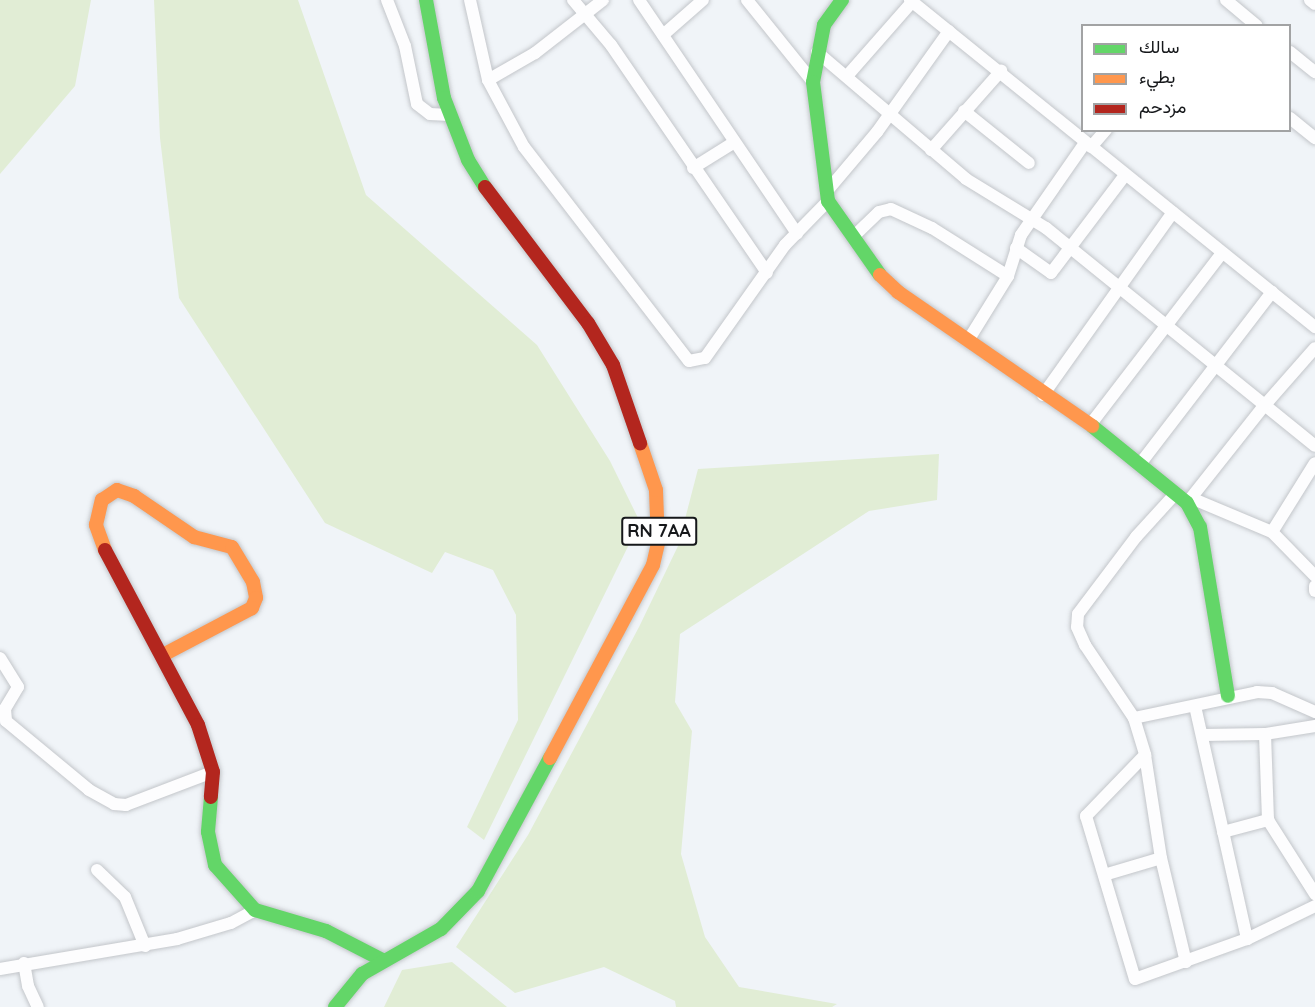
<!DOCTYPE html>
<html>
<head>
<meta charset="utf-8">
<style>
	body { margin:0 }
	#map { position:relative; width:1315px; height:1007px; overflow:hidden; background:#f0f4f8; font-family:Quicksand,Vazirmatn,sans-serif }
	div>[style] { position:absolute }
	.green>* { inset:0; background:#e1edd5 }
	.roads { filter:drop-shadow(0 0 2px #c3c6ca) drop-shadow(0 0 2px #c3c6ca) }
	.street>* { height:12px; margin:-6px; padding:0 6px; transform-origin:6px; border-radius:6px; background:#fdfdfe }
	.fast>* { height:14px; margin:-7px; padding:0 7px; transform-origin:7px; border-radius:7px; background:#63d668 }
	.slow>* { height:14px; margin:-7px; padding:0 7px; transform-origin:7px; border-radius:7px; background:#ff974d }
	.jam>* { height:14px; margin:-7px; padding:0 7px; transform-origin:7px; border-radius:7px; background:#b3261e }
	span { translate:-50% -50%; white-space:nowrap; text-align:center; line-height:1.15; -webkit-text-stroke:5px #fff; paint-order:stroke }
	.shield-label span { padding:2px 4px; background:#fff; border:2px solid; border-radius:4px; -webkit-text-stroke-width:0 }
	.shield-label { font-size:18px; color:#16181b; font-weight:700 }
	.legend { position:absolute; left:1081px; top:24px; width:210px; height:108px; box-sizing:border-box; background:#fff; border:2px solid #a2a3a4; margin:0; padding:8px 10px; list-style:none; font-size:18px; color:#16181b }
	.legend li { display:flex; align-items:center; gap:12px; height:30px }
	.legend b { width:30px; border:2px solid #a2a3a4 }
</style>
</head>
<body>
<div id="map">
	<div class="green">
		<div style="clip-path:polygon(0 0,91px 0,75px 86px,0 174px)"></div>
		<div style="clip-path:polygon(154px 0,298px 0,366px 195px,537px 345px,610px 461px,640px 522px,484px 840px,467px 827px,518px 720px,516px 615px,493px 570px,445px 552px,432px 573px,325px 523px,179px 298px,160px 138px)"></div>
		<div style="clip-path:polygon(939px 454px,937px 500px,869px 511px,680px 634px,675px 702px,692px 731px,681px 854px,705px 937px,739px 987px,837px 1004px,832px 1007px,676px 1007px,675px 1001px,604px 967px,515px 993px,456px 947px,528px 835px,639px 627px,678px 546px,698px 469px)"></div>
		<div style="clip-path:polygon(452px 962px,507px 1007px,384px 1007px,402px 970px)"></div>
	</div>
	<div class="roads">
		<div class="street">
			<div style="left:387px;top:0;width:49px;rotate:68.6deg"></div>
			<div style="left:405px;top:46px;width:59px;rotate:78.3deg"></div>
			<div style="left:417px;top:104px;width:16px;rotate:38deg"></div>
			<div style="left:430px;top:114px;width:19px;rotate:3deg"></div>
			<div style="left:470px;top:0;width:82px;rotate:77.3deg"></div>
			<div style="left:488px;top:80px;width:76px;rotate:61.8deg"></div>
			<div style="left:524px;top:147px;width:270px;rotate:52.4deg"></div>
			<div style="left:689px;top:361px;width:16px;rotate:-11deg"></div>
			<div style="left:705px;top:358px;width:138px;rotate:-54.7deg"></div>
			<div style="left:785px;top:245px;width:62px;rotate:-45.7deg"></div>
			<div style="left:573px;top:0;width:59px;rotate:49.8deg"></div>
			<div style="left:611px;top:45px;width:276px;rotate:55.6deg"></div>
			<div style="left:639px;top:0;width:282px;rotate:55.9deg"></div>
			<div style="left:747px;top:0;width:105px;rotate:51.2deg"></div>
			<div style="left:910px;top:0;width:521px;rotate:38.92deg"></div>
			<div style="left:1226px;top:0;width:40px;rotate:40deg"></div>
			<div style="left:1310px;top:0;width:6px;rotate:39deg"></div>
			<div style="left:663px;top:35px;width:53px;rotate:-41.2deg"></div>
			<div style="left:817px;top:52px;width:196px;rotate:40.4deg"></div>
			<div style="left:966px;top:179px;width:94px;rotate:31.5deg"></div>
			<div style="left:1046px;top:228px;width:346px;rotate:39deg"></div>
			<div style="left:1290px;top:52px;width:32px;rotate:39deg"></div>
			<div style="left:847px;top:76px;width:98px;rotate:-48.7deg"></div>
			<div style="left:488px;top:80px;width:54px;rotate:-29.9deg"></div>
			<div style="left:535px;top:53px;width:86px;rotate:-37.9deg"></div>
			<div style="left:964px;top:111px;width:83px;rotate:38.7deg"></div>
			<div style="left:1290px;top:118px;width:32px;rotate:39deg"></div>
			<div style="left:1091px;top:147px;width:23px;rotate:-49deg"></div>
			<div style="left:931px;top:150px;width:106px;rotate:-48.5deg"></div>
			<div style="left:693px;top:168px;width:47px;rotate:-32deg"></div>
			<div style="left:828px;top:190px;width:76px;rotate:-49.8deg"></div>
			<div style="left:877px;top:132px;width:124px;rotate:-54.5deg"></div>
			<div style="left:853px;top:237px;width:36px;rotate:-44deg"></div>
			<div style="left:879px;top:212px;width:12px;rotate:-14deg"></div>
			<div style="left:891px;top:209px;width:45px;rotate:24.9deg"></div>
			<div style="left:932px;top:228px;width:90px;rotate:32.3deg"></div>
			<div style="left:1016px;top:248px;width:43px;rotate:35.5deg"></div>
			<div style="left:1051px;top:273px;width:123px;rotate:-52.9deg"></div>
			<div style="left:969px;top:339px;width:74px;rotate:-58.2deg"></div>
			<div style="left:1008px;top:276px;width:43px;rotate:-72.4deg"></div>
			<div style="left:1021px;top:235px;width:112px;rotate:-55.2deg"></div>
			<div style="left:1043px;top:395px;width:224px;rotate:-54.6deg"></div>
			<div style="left:1090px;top:425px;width:217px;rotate:-52.5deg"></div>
			<div style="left:1140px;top:464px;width:217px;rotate:-52.5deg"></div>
			<div style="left:1176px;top:493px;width:59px;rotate:132.3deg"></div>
			<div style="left:1136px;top:537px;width:96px;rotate:127deg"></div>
			<div style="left:1078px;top:614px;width:13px;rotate:94deg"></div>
			<div style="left:1077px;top:627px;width:20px;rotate:66deg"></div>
			<div style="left:1085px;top:645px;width:88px;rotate:56.1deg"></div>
			<div style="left:1134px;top:718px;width:126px;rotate:-11.9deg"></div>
			<div style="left:1257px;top:692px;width:15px;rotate:4deg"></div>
			<div style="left:1272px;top:693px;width:47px;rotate:23.8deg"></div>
			<div style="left:1191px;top:498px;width:88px;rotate:22.8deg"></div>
			<div style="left:1272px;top:532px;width:62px;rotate:45.7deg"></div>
			<div style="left:1187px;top:503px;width:124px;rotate:-51.6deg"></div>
			<div style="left:1264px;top:406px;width:77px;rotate:-48.7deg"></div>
			<div style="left:1272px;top:532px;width:81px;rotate:-58.1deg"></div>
			<div style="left:1315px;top:586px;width:5px;rotate:90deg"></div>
			<div style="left:0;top:658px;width:34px;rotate:58deg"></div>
			<div style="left:18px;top:687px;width:26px;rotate:121deg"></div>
			<div style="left:5px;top:709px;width:12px;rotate:85deg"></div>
			<div style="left:6px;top:721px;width:108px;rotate:39.7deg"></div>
			<div style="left:89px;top:790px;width:29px;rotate:29deg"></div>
			<div style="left:114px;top:804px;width:12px;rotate:5deg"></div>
			<div style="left:126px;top:805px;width:93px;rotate:-20.8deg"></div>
			<div style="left:1195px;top:706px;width:239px;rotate:77.4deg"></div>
			<div style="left:1134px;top:718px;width:39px;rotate:73deg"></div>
			<div style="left:1145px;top:755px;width:104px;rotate:81.2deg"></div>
			<div style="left:1161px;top:858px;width:107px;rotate:76.5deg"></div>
			<div style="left:1315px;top:726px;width:51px;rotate:170.9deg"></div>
			<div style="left:1265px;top:734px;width:86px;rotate:88deg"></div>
			<div style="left:1268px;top:820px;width:88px;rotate:57.6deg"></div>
			<div style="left:1203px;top:735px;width:62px;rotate:-0.9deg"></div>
			<div style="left:1145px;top:755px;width:85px;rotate:134deg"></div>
			<div style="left:1086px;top:816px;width:170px;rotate:73.3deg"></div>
			<div style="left:1135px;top:979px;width:119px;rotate:-19.7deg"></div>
			<div style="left:1247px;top:939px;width:76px;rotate:-25.9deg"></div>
			<div style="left:1223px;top:832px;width:47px;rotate:-14.9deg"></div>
			<div style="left:97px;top:870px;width:39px;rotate:44deg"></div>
			<div style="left:125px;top:897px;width:53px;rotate:67.8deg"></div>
			<div style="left:1104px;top:875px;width:59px;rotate:-16.6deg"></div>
			<div style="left:24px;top:963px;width:23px;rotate:80deg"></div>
			<div style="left:28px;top:986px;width:23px;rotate:65deg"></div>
			<div style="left:0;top:969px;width:180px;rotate:-9.6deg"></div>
			<div style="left:177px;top:939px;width:56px;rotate:-16.5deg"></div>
			<div style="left:231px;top:923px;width:27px;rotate:-28deg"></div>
		</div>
		<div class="fast">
			<div style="left:426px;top:0;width:100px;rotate:79.6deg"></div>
			<div style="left:444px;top:98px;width:66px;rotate:68.8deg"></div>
			<div style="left:468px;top:160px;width:32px;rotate:58deg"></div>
			<div style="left:842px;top:0;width:31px;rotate:126deg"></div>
			<div style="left:824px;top:25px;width:58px;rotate:100.9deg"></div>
			<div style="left:813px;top:82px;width:120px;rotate:82.8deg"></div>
			<div style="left:828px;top:201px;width:90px;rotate:54.9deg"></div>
			<div style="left:1092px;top:426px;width:122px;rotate:39deg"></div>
			<div style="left:1187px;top:503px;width:27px;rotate:62deg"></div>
			<div style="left:1200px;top:527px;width:171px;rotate:80.6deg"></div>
			<div style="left:211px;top:797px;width:35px;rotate:95deg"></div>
			<div style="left:208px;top:832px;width:34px;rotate:78deg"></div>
			<div style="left:215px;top:865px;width:60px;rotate:48.4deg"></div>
			<div style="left:255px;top:910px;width:74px;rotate:16.5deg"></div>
			<div style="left:326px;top:931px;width:65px;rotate:27.3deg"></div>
			<div style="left:335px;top:1007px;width:43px;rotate:-50.7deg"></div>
			<div style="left:362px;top:974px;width:91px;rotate:-29.7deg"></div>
			<div style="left:441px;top:929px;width:53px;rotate:-45.8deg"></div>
			<div style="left:478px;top:891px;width:151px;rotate:-61.6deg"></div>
		</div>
		<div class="slow">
			<div style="left:880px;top:275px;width:25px;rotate:43deg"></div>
			<div style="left:898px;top:292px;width:236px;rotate:34.6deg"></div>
			<div style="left:105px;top:550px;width:27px;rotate:-110deg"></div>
			<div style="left:96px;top:525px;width:26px;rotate:-77deg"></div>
			<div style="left:102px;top:500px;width:18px;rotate:-34deg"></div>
			<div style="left:117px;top:490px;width:18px;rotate:19deg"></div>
			<div style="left:134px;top:496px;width:73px;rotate:34.3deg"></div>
			<div style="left:194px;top:537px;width:39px;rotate:15deg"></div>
			<div style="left:232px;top:547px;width:41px;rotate:59deg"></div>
			<div style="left:253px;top:582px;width:16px;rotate:79deg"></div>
			<div style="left:256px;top:598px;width:11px;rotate:112deg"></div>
			<div style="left:252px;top:608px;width:101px;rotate:152.2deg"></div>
			<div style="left:550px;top:758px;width:219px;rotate:-61.9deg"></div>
			<div style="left:653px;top:565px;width:23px;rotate:-77deg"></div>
			<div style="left:658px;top:543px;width:53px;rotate:-92.2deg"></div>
			<div style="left:656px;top:490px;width:50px;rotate:-108.8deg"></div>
		</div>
		<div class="jam">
			<div style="left:485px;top:187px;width:171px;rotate:52.9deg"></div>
			<div style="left:588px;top:323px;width:49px;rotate:59.2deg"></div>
			<div style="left:613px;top:365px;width:83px;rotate:70.9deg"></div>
			<div style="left:105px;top:550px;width:198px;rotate:62deg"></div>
			<div style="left:198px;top:725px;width:49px;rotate:72.3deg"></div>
			<div style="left:213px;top:772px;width:25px;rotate:95deg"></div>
		</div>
	</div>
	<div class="shield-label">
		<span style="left:659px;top:531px">RN 7AA</span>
	</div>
	<ul class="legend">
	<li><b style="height:8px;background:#63d668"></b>سالك</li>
	<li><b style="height:8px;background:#ff974d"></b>بطيء</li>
	<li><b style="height:8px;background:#b3261e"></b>مزدحم</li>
	</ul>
</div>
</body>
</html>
